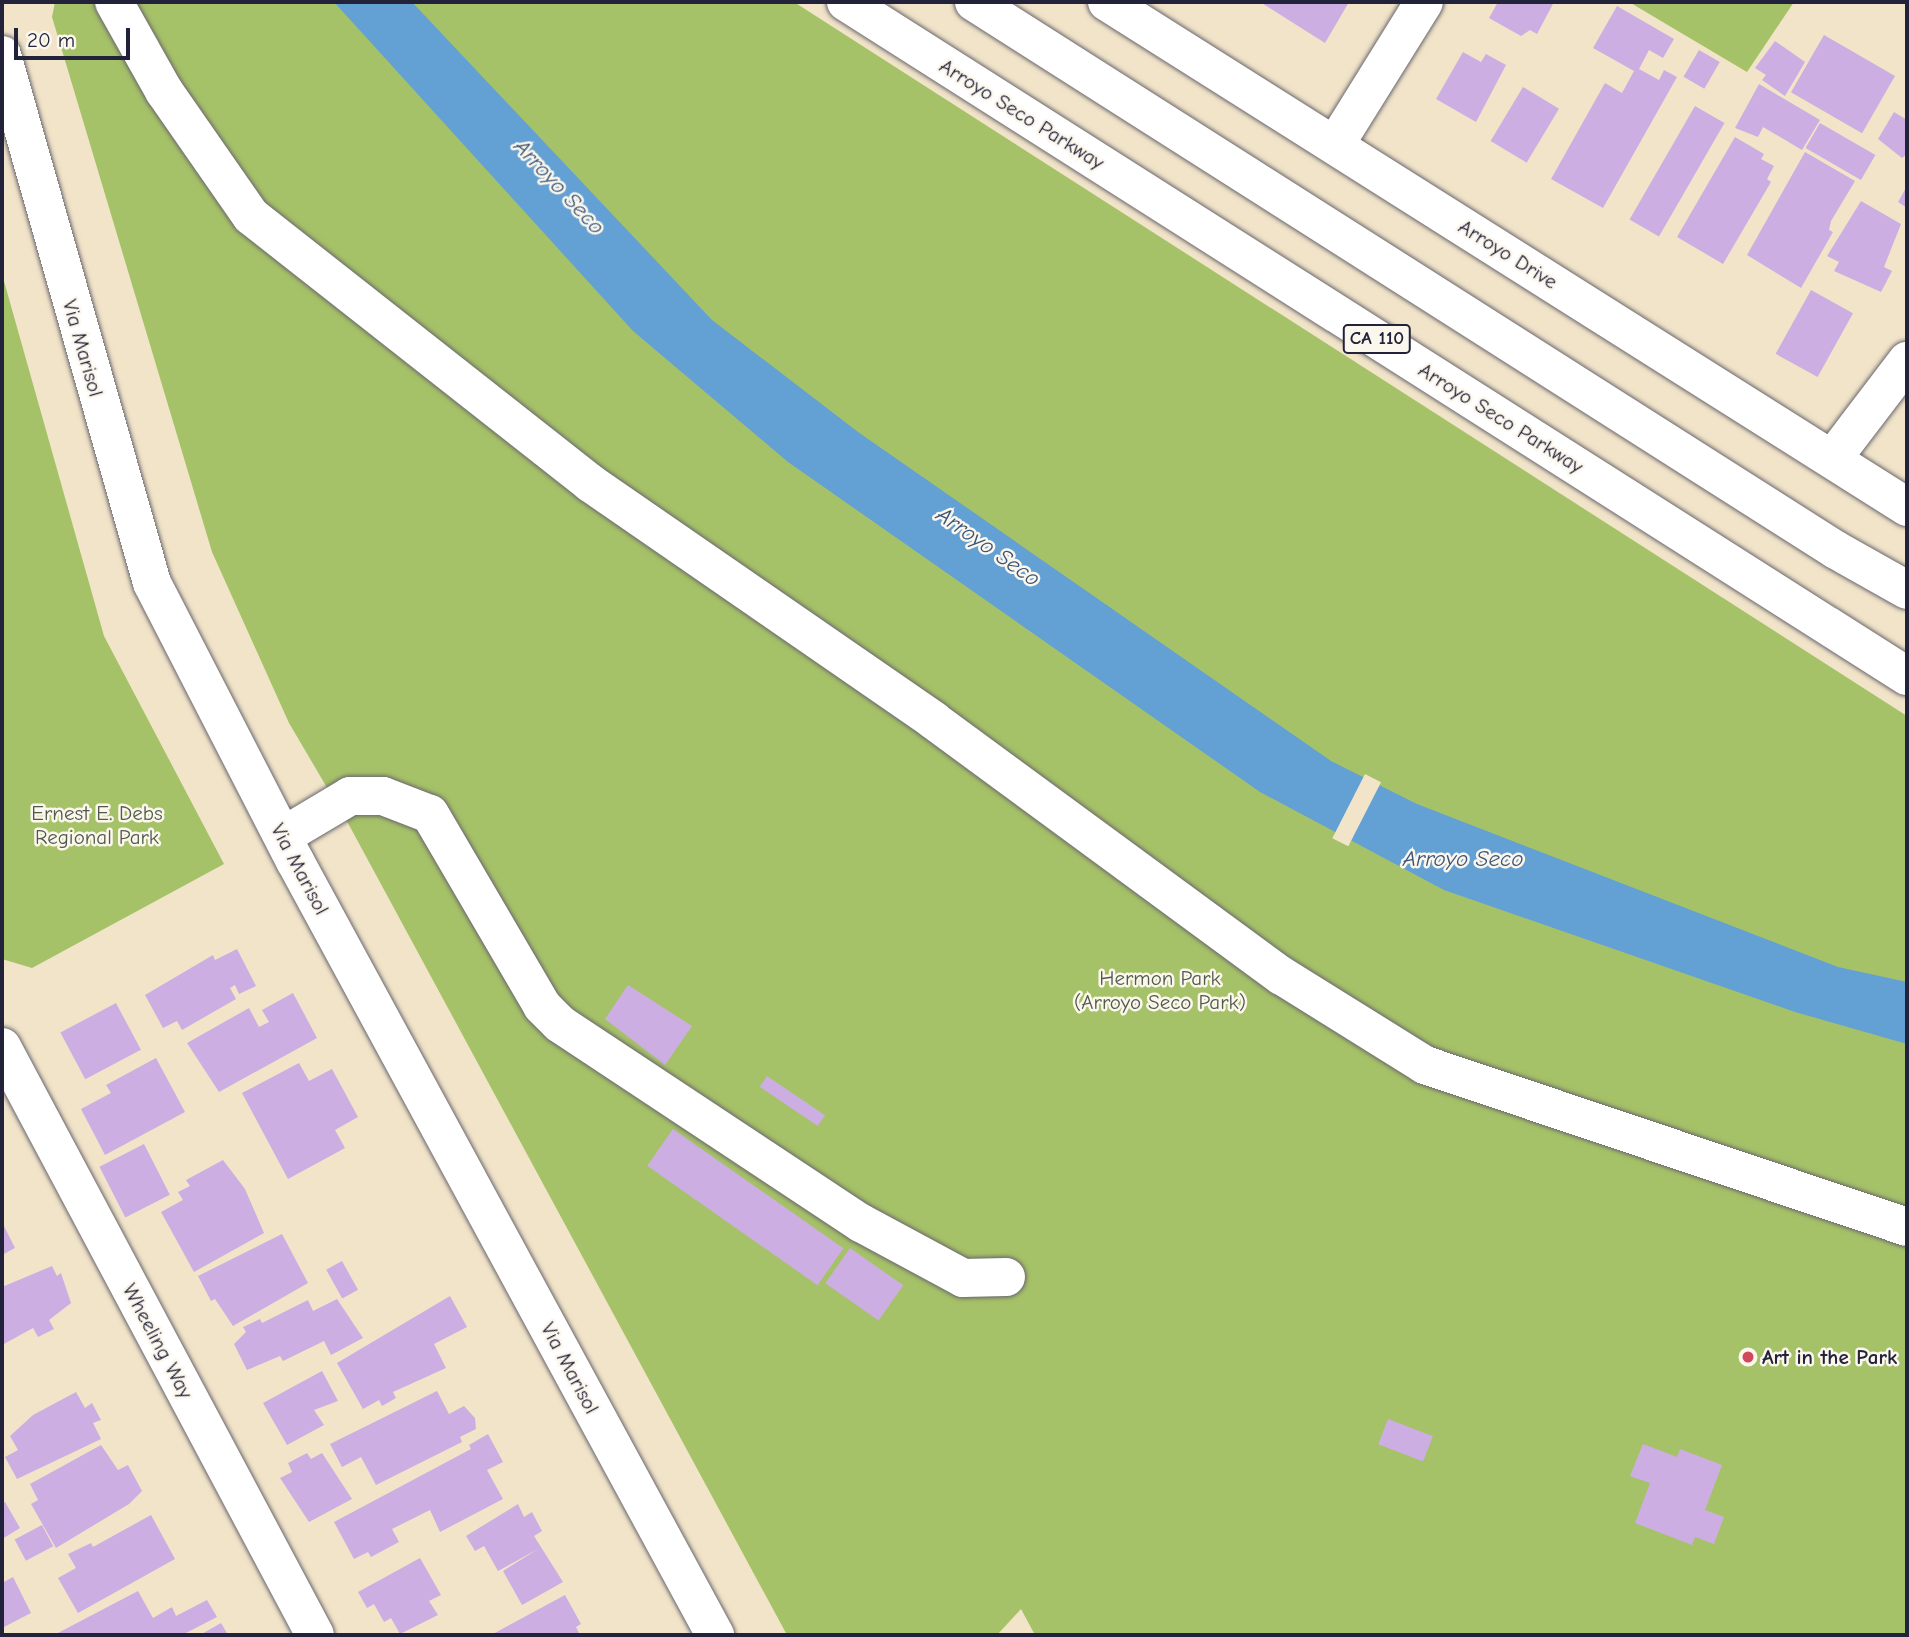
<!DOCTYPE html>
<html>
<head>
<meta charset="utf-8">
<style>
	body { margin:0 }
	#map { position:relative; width:1909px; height:1637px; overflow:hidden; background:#f1e4c9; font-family:"Comic Neue",sans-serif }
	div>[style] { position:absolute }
	.green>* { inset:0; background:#a6c268 }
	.water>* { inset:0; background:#63a0d4 }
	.pier>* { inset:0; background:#f1e4c9; transform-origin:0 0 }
	.building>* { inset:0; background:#ccaee3; transform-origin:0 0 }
	.roads { filter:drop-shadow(0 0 2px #6a666d) drop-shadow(0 0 2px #6a666d) }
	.minor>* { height:38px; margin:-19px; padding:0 19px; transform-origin:19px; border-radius:19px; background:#fff }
	.highway>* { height:38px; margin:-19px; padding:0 19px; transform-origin:19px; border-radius:19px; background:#fff }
	.dots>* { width:19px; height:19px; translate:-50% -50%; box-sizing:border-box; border:4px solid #fbf7ec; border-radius:50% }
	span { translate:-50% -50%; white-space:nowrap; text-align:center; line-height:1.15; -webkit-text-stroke:5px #fbf7ec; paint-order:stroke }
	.shield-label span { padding:2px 5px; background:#fbf7ec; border:2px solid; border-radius:5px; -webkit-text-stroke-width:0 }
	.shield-label { font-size:19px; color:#22223b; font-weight:700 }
	.street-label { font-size:21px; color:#22223b }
	.park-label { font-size:21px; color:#505a4b }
	.poi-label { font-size:21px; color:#22223b; font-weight:700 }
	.left { translate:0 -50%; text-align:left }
	.water-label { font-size:23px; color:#3c5478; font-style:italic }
	.frame { position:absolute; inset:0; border:4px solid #22223b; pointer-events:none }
	.scale { position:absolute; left:14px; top:28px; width:116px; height:32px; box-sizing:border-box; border:4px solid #22223b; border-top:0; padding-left:9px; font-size:21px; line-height:24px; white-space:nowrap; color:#22223b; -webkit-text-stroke:5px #fbf7ec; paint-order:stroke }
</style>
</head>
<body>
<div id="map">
	<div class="green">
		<div style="clip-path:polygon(55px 2px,794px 2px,1907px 716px,1907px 1635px,1035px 1635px,1021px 1609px,997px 1635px,787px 1635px,349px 825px,289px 723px,212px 552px,52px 17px)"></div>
		<div style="clip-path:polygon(1629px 2px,1794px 2px,1747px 72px)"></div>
		<div style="clip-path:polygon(2px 274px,104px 636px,224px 864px,32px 968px,2px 959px)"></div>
	</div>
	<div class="water">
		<div style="clip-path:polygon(334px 2px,412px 2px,712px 320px,858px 432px,1331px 761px,1417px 804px,1838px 967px,1907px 982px,1907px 1044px,1795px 1012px,1444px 890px,1260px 792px,788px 462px,633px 331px)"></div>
	</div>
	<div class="pier">
		<div style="left:1365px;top:774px;width:18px;height:72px;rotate:27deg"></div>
	</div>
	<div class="building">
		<div style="clip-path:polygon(1260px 2px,1349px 2px,1325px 43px)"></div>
		<div style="clip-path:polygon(1498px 2px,1554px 2px,1537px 34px,1530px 30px,1521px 36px,1489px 18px)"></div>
		<div style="clip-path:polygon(1617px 6px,1674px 39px,1663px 58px,1649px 50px,1639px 69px,1659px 80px,1664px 70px,1677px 77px,1603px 208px,1551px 179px,1605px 83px,1622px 93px,1634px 71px,1593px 48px)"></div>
		<div style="left:1824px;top:35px;width:82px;height:66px;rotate:30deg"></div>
		<div style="clip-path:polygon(1775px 41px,1805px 62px,1785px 96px,1762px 80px,1766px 75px,1755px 68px)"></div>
		<div style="left:1699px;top:50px;width:24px;height:31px;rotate:30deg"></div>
		<div style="clip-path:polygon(1463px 52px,1481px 62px,1486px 54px,1506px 65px,1476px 122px,1436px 99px)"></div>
		<div style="clip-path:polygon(1759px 84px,1820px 120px,1802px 150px,1763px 127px,1758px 137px,1735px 128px)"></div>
		<div style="left:1523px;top:87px;width:42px;height:63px;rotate:31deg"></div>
		<div style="left:1695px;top:106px;width:34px;height:131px;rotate:30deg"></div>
		<div style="clip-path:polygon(1894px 112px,1907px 120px,1907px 154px,1902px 158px,1878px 139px)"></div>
		<div style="left:1820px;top:123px;width:64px;height:29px;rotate:30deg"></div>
		<div style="clip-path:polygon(1735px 137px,1764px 154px,1761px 159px,1774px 166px,1767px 179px,1771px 182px,1723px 264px,1677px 237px)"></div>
		<div style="clip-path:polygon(1805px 152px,1855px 181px,1831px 221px,1829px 230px,1833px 232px,1801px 288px,1747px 255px)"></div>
		<div style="clip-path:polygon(1907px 186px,1907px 208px,1898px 202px)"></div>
		<div style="clip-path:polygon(1861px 201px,1901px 224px,1884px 267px,1892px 271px,1881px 292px,1834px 271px,1839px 262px,1827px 256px)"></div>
		<div style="left:1811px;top:290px;width:48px;height:73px;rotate:29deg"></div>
		<div style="clip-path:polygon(237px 949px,256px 986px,239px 994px,235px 985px,230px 988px,236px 999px,182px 1030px,177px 1021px,163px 1028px,145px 995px,213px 955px,215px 960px)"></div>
		<div style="clip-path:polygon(628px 985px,692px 1026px,665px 1065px,605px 1019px)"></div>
		<div style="clip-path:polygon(293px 993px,317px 1038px,219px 1092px,187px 1043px,249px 1008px,259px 1027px,269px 1022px,262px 1010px)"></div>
		<div style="left:116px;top:1003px;width:53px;height:63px;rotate:62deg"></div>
		<div style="clip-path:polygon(156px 1058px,185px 1112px,105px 1155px,81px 1109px,111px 1093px,106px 1085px)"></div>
		<div style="clip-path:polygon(299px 1063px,309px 1081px,332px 1069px,358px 1117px,335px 1130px,345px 1148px,288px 1179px,242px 1093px)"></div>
		<div style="left:767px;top:1076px;width:70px;height:13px;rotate:34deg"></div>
		<div style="left:673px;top:1129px;width:208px;height:45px;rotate:35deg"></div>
		<div style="left:144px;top:1144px;width:57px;height:50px;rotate:63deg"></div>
		<div style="clip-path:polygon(223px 1160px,245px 1189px,264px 1233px,194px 1272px,161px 1212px,183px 1200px,178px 1192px,190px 1186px,186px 1180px)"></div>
		<div style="clip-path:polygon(2px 1222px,15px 1248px,2px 1255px)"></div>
		<div style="clip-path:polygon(282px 1234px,308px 1283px,233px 1326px,215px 1299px,211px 1301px,198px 1276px)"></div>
		<div style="left:850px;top:1248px;width:65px;height:43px;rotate:35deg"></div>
		<div style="left:342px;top:1261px;width:33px;height:18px;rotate:61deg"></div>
		<div style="clip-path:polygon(52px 1266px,57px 1276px,61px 1273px,71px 1303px,49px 1320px,54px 1329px,38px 1337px,33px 1328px,2px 1345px,2px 1287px)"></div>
		<div style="clip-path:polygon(450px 1296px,467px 1327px,434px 1344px,446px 1368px,393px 1392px,396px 1398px,382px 1406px,379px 1400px,363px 1409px,337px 1363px)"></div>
		<div style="clip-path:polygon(337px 1299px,363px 1338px,331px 1355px,324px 1341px,283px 1361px,280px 1356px,247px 1370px,234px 1344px,246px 1332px,243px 1327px,260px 1319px,262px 1323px,308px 1300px,313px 1311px)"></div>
		<div style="clip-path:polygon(322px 1371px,338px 1401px,314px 1410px,324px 1425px,287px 1445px,263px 1403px)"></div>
		<div style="clip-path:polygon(437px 1391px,449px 1414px,464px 1406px,475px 1418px,476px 1429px,460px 1437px,462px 1442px,376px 1485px,361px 1457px,342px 1467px,330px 1444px)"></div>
		<div style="clip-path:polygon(76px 1392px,85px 1408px,92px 1403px,101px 1420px,93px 1423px,101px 1439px,17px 1479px,5px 1457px,18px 1450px,10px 1436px,33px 1415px)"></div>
		<div style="left:1388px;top:1419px;width:48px;height:27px;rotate:21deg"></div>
		<div style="clip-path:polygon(488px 1434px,503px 1462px,487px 1470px,503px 1499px,440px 1532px,430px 1510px,392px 1529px,399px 1542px,371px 1557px,368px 1552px,354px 1559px,334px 1522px,471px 1449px,469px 1445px)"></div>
		<div style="clip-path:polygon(1643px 1444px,1677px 1457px,1680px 1449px,1722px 1465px,1705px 1510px,1724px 1517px,1714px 1544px,1695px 1537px,1692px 1545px,1635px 1523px,1650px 1483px,1630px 1476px)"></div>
		<div style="clip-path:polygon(101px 1445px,118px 1470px,128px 1465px,142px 1491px,129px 1504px,56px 1548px,31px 1504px,38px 1500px,30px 1484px)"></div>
		<div style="clip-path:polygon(307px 1453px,311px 1459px,322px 1453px,352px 1499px,309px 1522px,280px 1478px,292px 1472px,288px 1463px)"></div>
		<div style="clip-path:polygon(5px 1502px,20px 1528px,2px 1539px,2px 1503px)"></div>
		<div style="clip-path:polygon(518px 1504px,524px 1517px,532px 1512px,542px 1531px,534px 1536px,563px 1582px,522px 1605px,503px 1571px,538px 1549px,498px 1571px,484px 1546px,475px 1551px,466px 1536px)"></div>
		<div style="clip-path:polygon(151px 1515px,175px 1559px,78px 1613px,58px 1578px,76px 1568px,68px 1554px,91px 1543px,93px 1547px)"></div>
		<div style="left:42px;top:1525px;width:24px;height:31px;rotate:62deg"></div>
		<div style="clip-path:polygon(420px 1558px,441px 1595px,429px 1601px,438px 1615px,400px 1634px,391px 1618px,384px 1622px,374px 1604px,367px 1608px,358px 1592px)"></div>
		<div style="clip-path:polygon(13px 1577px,31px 1613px,2px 1628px,2px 1583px)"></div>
		<div style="clip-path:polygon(138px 1591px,153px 1618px,172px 1607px,176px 1616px,207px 1600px,217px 1617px,182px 1635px,54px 1635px)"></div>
		<div style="clip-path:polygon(565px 1595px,581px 1624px,576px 1627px,580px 1635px,491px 1635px)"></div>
		<div style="clip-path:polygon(221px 1623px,228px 1635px,200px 1635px)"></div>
	</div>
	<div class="roads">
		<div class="minor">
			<div style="left:114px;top:2px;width:102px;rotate:60.7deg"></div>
			<div style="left:164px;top:91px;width:152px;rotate:55.2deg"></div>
			<div style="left:251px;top:216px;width:432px;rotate:38.2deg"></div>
			<div style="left:590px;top:483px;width:417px;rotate:34.6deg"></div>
			<div style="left:933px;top:720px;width:433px;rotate:36.3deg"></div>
			<div style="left:1282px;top:976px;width:168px;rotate:31.9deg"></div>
			<div style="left:1425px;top:1065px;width:508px;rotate:18.58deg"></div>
			<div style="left:1107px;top:2px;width:946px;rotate:32.26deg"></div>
			<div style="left:2px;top:55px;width:549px;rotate:74.14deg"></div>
			<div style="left:152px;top:583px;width:313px;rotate:62.8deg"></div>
			<div style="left:295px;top:861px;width:881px;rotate:61.51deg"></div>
			<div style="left:1335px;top:145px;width:168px;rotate:-58.1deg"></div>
			<div style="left:1833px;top:458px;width:122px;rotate:-52.7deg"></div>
			<div style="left:283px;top:836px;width:78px;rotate:-30.8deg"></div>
			<div style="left:350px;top:796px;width:33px"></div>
			<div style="left:383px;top:796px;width:50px;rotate:21deg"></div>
			<div style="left:430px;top:814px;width:222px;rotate:59.7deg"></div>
			<div style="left:542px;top:1006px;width:25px;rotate:45deg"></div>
			<div style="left:560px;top:1024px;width:361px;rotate:33.5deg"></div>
			<div style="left:861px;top:1223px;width:116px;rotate:28.3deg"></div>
			<div style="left:963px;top:1278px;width:43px;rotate:-1.3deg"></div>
			<div style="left:2px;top:1047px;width:666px;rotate:61.97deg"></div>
		</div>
		<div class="highway">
			<div style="left:846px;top:2px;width:1257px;rotate:32.43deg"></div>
			<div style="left:974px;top:2px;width:1021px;rotate:32.45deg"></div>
			<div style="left:1836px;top:550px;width:81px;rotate:29.4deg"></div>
		</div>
	</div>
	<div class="dots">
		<div style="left:1748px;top:1357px;background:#d1495b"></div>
	</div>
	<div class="shield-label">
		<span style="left:1377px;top:339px">CA 110</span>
	</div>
	<div class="street-label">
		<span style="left:1022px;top:114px;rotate:32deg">Arroyo Seco Parkway</span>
		<span style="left:1508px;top:254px;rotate:32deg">Arroyo Drive</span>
		<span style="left:83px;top:348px;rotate:74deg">Via Marisol</span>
		<span style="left:1501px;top:418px;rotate:32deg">Arroyo Seco Parkway</span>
		<span style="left:300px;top:869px;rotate:62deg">Via Marisol</span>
		<span style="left:158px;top:1341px;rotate:62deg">Wheeling Way</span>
		<span style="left:570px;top:1368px;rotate:62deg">Via Marisol</span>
	</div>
	<div class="park-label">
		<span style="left:97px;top:825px">Ernest E. Debs<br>Regional Park</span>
		<span style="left:1160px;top:990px">Hermon Park<br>(Arroyo Seco Park)</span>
	</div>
	<div class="poi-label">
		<span class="left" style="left:1762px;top:1357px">Art in the Park</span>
	</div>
	<div class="water-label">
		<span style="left:559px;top:187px;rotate:47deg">Arroyo Seco</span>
		<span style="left:988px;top:547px;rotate:35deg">Arroyo Seco</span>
		<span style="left:1463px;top:859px">Arroyo Seco</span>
	</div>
	<div class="frame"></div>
	<div class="scale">20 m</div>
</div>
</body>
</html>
